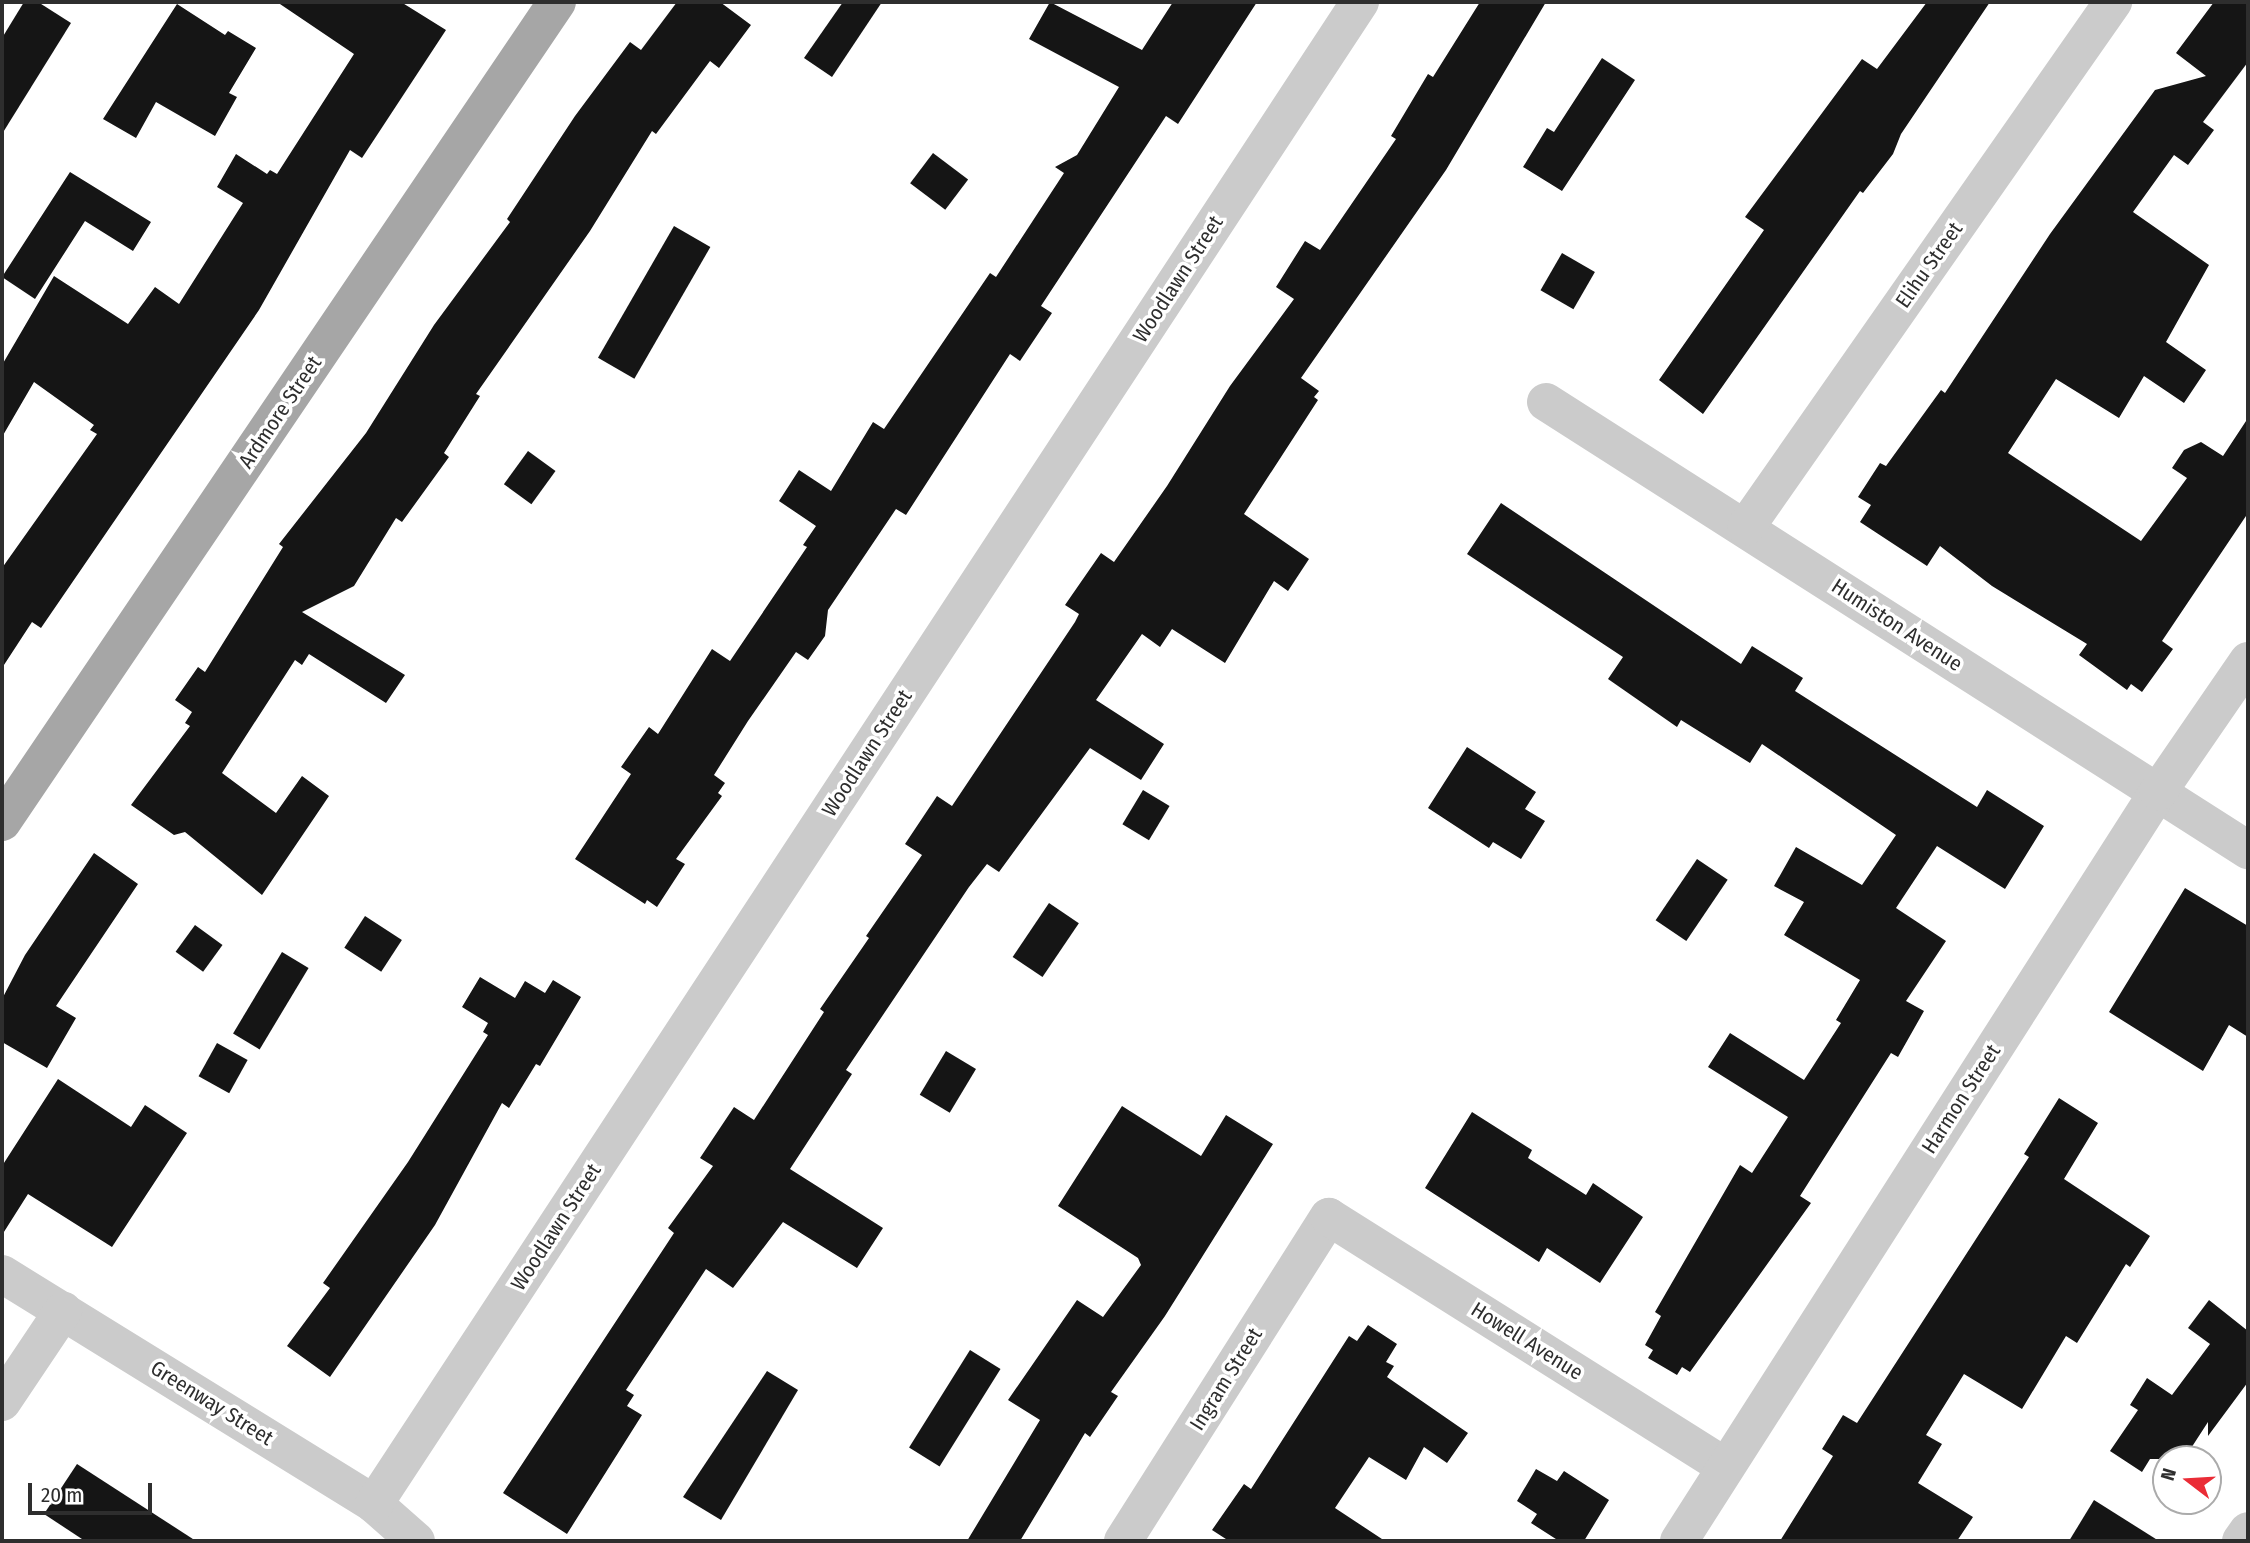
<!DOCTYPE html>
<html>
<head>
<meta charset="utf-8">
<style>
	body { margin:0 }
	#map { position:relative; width:2250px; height:1543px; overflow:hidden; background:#fff; font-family:"Fira Sans Condensed",sans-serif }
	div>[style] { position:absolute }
	.building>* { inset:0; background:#151515; transform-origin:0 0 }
	.minor>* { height:38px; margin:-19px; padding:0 19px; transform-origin:19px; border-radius:19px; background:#cbcbcb }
	.major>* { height:38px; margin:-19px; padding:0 19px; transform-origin:19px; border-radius:19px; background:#a6a6a6 }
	span { translate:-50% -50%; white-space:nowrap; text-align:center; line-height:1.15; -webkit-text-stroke:7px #fff; paint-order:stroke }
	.street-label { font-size:21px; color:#2e2e2e }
	.frame { position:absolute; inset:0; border:4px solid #2e2e2e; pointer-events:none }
	.north { position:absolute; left:2152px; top:1445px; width:70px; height:70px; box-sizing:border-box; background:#fff; border:2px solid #ababab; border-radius:50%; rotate:287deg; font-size:19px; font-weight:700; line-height:28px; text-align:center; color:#2e2e2e }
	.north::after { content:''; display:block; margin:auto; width:24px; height:32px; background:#ea2c36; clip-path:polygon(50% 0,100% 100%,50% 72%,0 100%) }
	.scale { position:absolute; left:28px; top:1483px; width:124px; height:32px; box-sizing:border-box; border:4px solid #2e2e2e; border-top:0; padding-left:9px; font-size:21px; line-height:24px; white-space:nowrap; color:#2e2e2e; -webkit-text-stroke:5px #fff; paint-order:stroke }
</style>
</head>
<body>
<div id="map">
	<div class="building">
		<div style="clip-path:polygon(24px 2px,38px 2px,71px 23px,2px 134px,2px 38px)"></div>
		<div style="clip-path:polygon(277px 2px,401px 2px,446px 30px,362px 158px,350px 150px,259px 310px,41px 628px,32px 622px,2px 668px,2px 568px,97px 434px,90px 430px,94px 425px,34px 382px,2px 437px,2px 365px,54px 276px,128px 324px,155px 287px,179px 304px,243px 203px,217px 187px,236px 154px,267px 174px,270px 170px,277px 174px,354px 54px)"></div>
		<div style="clip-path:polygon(677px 2px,720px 2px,751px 25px,719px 68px,710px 61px,656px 134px,652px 131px,590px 231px,476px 394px,480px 396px,444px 453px,449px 457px,402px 522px,396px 518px,354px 586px,302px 612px,405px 675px,386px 703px,309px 654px,302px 665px,295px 660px,222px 773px,276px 813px,302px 776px,329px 796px,262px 895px,185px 832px,174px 835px,131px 805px,190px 726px,185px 723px,192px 712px,175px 700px,198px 667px,205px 672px,283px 547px,279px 544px,366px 433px,434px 325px,510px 222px,507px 219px,575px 116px,630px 42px,641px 50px)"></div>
		<div style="clip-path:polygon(843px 2px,882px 2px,832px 77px,804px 58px)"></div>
		<div style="clip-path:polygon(1050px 2px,1142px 50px,1173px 2px,1257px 2px,1178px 124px,1166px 116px,1041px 306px,1052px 313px,1020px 361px,1010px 354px,906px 515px,896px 509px,828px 610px,825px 636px,808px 660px,796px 652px,748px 721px,714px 775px,725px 783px,718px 793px,722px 796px,676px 859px,685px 864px,657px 907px,647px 900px,645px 904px,575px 859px,631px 774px,621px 767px,649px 727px,658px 734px,712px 649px,730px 661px,807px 547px,803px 545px,816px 526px,779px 501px,799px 470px,831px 491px,873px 422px,884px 429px,990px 273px,996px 277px,1064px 173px,1055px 167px,1077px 155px,1119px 87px,1029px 39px)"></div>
		<div style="clip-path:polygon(1480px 2px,1546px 2px,1446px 170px,1301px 378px,1319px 391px,1314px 397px,1318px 400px,1244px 514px,1309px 559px,1288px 591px,1274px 581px,1225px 663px,1172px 629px,1160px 647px,1142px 634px,1096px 700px,1164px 744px,1141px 780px,1090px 748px,999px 872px,987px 864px,969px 887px,846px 1070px,852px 1074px,790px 1169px,883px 1228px,857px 1268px,783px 1222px,733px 1288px,706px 1269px,626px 1390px,634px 1395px,627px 1406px,642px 1415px,567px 1534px,503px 1493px,674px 1233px,668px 1228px,713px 1166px,700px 1158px,734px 1107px,754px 1120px,824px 1012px,820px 1009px,869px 938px,866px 936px,922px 855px,905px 844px,937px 796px,952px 806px,1075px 622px,1079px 614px,1065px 605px,1101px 553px,1114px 562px,1167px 486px,1230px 386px,1294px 299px,1276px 287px,1305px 241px,1320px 250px,1396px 139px,1391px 136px,1428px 74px,1433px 77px)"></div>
		<div style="clip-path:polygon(1927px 2px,1990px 2px,1901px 134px,1893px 154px,1863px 193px,1860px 191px,1703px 414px,1659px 380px,1764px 230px,1745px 217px,1862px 59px,1877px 69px)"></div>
		<div style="clip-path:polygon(2214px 2px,2248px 2px,2248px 62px,2203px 122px,2214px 130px,2188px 165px,2174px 155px,2133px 212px,2209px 265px,2166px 342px,2206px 370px,2184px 403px,2144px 376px,2119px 418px,2056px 379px,2008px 453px,2141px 541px,2187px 478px,2172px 468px,2184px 450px,2201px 442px,2223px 456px,2248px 418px,2248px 513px,2162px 641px,2173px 649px,2142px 692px,2131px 684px,2127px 690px,2079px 655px,2087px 644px,1992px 586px,1940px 546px,1927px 566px,1860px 522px,1871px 505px,1858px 497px,1880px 463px,1886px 466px,1941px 390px,1945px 393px,2050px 234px,2155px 90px,2206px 76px,2176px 53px)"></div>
		<div style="clip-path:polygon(177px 4px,225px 35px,228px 31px,256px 48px,229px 93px,237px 97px,215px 136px,156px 102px,136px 138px,103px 119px)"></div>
		<div style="clip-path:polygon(1602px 58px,1635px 80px,1562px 191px,1523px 167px,1547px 128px,1554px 132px)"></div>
		<div style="left:933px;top:153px;width:44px;height:38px;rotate:37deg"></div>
		<div style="clip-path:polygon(70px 172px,151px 222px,133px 251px,85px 221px,35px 299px,2px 277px)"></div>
		<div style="left:674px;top:226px;width:42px;height:152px;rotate:30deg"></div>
		<div style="left:1562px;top:253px;width:38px;height:43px;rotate:30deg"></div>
		<div style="left:528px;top:451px;width:34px;height:41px;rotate:36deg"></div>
		<div style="clip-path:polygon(1501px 503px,1741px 664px,1752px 646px,1803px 678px,1795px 691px,1977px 807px,1987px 790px,2044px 826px,2005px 889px,1937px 846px,1896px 908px,1946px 941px,1906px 1001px,1924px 1011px,1898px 1057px,1891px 1053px,1800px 1196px,1811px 1203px,1690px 1372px,1682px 1367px,1677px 1375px,1648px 1358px,1653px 1350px,1645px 1345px,1661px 1316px,1655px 1312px,1740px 1165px,1752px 1173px,1788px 1117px,1708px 1067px,1730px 1033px,1804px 1080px,1841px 1023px,1836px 1020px,1860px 980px,1784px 935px,1804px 902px,1774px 886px,1796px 847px,1862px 885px,1896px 835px,1762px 744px,1750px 763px,1681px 720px,1677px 727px,1608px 679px,1623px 657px,1467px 554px)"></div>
		<div style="clip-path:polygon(1467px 747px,1536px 792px,1525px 809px,1545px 821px,1521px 859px,1493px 842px,1489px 848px,1428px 808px)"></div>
		<div style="left:1143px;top:790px;width:31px;height:40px;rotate:31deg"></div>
		<div style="clip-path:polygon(94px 853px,138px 884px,56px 1006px,76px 1018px,47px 1068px,2px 1042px,2px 999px,25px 955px)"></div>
		<div style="left:1697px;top:859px;width:37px;height:74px;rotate:34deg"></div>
		<div style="clip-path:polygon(2185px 888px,2248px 926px,2248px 1037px,2229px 1025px,2203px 1071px,2109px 1012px)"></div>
		<div style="left:1049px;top:903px;width:36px;height:65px;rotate:34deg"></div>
		<div style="left:365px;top:916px;width:44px;height:38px;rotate:33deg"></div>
		<div style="left:195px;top:925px;width:34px;height:33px;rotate:36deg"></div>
		<div style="left:282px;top:952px;width:31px;height:95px;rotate:31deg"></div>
		<div style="clip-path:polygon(480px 977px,515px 998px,525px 981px,545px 993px,553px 980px,581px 997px,540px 1066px,536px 1064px,509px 1108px,502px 1103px,435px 1225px,330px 1377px,287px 1346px,330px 1288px,323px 1283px,408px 1162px,488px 1035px,483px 1032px,488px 1023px,462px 1007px)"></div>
		<div style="left:217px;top:1043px;width:35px;height:38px;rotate:29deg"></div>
		<div style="left:946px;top:1051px;width:35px;height:51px;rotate:31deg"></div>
		<div style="clip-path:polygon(58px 1079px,131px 1127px,145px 1105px,187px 1133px,112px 1247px,28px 1194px,2px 1235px,2px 1166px)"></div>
		<div style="clip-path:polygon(2059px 1098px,2098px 1123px,2064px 1179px,2150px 1236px,2130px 1267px,2126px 1264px,2077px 1343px,2066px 1336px,2022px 1409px,1964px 1374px,1926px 1435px,1942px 1444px,1918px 1483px,1973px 1517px,1957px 1541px,1780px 1541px,1833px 1456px,1822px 1449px,1843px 1415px,1857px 1423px,2029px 1157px,2024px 1154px)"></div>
		<div style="clip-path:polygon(1122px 1106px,1201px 1156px,1226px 1115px,1273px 1144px,1165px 1316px,1111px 1392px,1118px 1396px,1090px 1437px,1085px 1433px,1020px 1541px,967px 1541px,1040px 1420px,1008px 1400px,1077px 1300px,1103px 1317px,1141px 1265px,1138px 1258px,1058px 1206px)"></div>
		<div style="clip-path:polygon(1472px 1112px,1532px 1150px,1528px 1158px,1586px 1195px,1593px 1183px,1643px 1217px,1600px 1283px,1547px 1248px,1539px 1262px,1425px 1188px)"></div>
		<div style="clip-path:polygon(2209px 1300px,2248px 1331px,2248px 1382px,2208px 1436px,2208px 1422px,2184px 1459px,2150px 1459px,2142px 1472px,2110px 1451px,2138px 1410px,2130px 1405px,2147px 1378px,2172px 1395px,2210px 1344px,2188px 1328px)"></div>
		<div style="clip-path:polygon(1368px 1325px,1397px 1344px,1386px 1362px,1394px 1366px,1387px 1377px,1468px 1433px,1447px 1463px,1424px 1447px,1406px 1480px,1369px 1457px,1335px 1508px,1385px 1541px,1229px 1541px,1212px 1530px,1244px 1484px,1251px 1489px,1349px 1336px,1357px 1341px)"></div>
		<div style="left:970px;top:1350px;width:36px;height:115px;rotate:32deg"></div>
		<div style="clip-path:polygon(767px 1371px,798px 1390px,721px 1520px,683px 1497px)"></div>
		<div style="clip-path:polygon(77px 1464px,196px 1541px,85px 1541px,44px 1514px)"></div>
		<div style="clip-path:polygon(1536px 1469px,1557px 1481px,1564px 1471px,1609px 1500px,1584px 1541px,1559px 1541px,1531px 1523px,1537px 1514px,1517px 1501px)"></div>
		<div style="clip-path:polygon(2094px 1500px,2159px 1541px,2069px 1541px)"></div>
	</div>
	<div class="minor">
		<div style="left:1546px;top:402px;width:833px;rotate:32.55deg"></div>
		<div style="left:1746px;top:527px;width:641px;rotate:-55.04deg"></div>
		<div style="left:2px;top:1274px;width:437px;rotate:31.7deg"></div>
		<div style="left:374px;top:1504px;width:56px;rotate:41.4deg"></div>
		<div style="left:2px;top:1402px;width:110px;rotate:-56.2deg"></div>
		<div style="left:374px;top:1504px;width:1797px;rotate:-56.72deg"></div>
		<div style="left:1123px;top:1541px;width:384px;rotate:-57.6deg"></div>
		<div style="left:1329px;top:1217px;width:467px;rotate:32.2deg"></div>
		<div style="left:1679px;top:1541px;width:889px;rotate:-57.4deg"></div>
		<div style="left:2158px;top:792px;width:159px;rotate:-55.5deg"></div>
		<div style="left:2241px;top:1541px;width:12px;rotate:-55deg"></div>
	</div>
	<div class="major">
		<div style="left:2px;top:822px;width:990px;rotate:-55.91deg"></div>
	</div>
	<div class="street-label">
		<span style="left:1929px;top:265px;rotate:-55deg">Elihu Street</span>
		<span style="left:1178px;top:279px;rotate:-57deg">Woodlawn Street</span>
		<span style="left:280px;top:412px;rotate:-56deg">Ardmore Street</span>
		<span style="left:1897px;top:625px;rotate:33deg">Humiston Avenue</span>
		<span style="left:867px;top:753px;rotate:-57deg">Woodlawn Street</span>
		<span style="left:1961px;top:1099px;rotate:-57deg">Harmon Street</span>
		<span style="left:556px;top:1227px;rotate:-57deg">Woodlawn Street</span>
		<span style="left:1527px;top:1341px;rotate:32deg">Howell Avenue</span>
		<span style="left:1226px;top:1379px;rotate:-58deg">Ingram Street</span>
		<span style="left:212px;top:1403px;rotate:32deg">Greenway Street</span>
	</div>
	<div class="frame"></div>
	<div class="north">N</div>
	<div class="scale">20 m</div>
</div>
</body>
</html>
